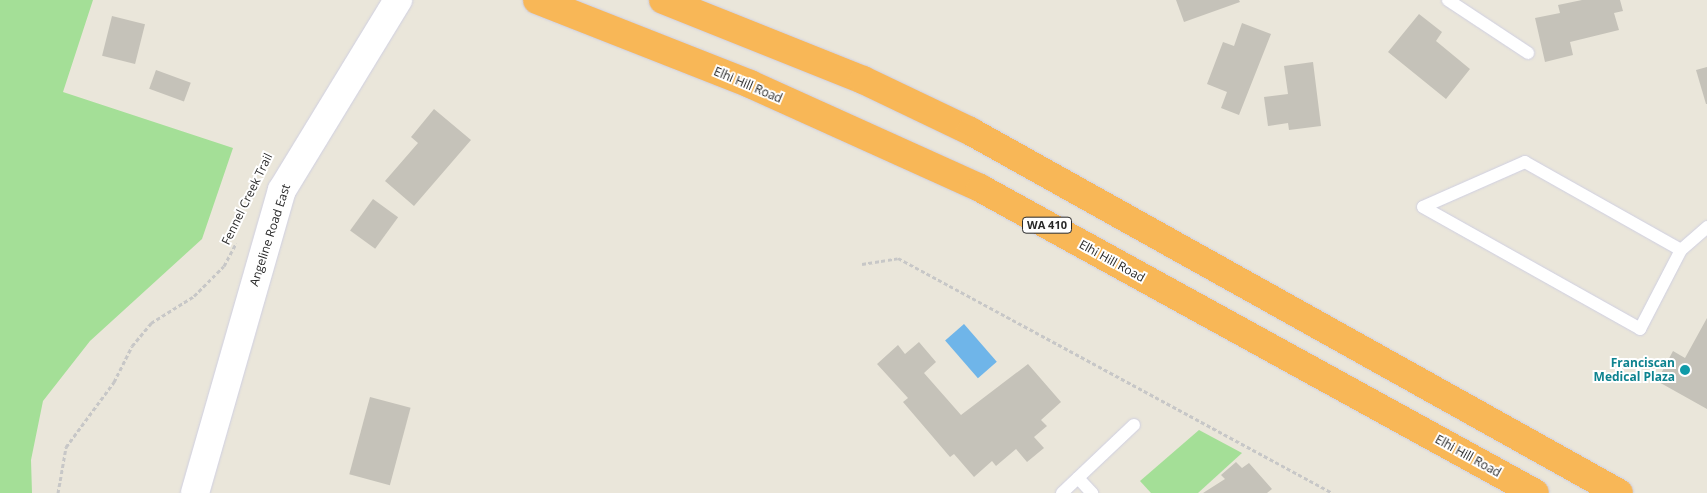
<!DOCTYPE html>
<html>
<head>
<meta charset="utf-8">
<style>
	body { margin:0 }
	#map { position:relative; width:1707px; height:493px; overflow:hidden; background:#eae6da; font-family:"Open Sans",sans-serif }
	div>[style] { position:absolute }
	.green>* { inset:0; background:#a4df97 }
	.water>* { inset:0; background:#6fb5e9; transform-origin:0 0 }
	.building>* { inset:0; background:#c5c2b9; transform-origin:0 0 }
	.path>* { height:3px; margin-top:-1.5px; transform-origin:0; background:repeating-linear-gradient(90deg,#c7c7c7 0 4px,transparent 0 6.5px) }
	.roads { filter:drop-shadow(0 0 1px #cfcfe1) drop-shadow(0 0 1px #cfcfe1) }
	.lane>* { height:12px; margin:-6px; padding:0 6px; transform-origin:6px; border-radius:6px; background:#fff }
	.secondary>* { height:28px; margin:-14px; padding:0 14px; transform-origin:14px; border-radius:14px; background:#fff }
	.highway>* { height:28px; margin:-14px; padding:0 14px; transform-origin:14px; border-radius:14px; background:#f8b757 }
	.dots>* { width:14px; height:14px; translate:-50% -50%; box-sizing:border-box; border:2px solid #fff; border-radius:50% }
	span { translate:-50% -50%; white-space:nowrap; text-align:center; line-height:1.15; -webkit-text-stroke:4px #fff; paint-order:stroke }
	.shield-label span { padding:1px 4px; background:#fff; border:1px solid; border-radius:4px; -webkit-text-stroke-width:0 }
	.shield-label { font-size:11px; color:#282828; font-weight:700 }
	.street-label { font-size:12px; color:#282828 }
	.culture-label { font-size:12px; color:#0d838f; font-weight:700 }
	.right { translate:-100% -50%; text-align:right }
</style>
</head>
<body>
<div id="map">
	<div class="green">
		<div style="clip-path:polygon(0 0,93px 0,63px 92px,233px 148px,202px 239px,90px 341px,43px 401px,31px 460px,32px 493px,0 493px)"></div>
		<div style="clip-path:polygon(1199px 430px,1242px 453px,1198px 493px,1151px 493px,1140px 481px)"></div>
	</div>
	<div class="water">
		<div style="left:964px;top:324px;width:50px;height:25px;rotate:49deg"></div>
	</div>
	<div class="building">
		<div style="clip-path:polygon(1176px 0,1239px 0,1240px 2px,1184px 22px)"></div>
		<div style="clip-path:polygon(1582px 0,1620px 0,1623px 11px,1614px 13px,1619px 30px,1570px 42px,1573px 55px,1545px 62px,1535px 18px,1560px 13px,1558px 5px)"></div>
		<div style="clip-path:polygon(1419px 14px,1442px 32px,1436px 41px,1470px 69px,1446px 99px,1388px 52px)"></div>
		<div style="left:112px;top:16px;width:34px;height:41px;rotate:14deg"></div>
		<div style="clip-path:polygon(1242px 23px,1271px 34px,1239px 115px,1221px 108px,1227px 92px,1207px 84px,1223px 42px,1234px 46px)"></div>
		<div style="clip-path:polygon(1313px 62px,1321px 126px,1289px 130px,1288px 123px,1268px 126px,1264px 97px,1288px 94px,1284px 66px)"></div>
		<div style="clip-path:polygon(1707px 67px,1707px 104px,1706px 104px,1696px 70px)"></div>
		<div style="left:156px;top:70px;width:37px;height:20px;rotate:20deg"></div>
		<div style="clip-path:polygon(434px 109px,471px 140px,414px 206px,385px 181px,418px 143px,411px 137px)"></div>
		<div style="left:373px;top:199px;width:31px;height:39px;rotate:36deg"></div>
		<div style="clip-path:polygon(1707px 318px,1707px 409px,1657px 381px,1673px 351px,1685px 358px)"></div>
		<div style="clip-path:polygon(919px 342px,936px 362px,924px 373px,961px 415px,1028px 364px,1061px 402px,1041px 420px,1047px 426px,1034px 437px,1044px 448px,1027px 462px,1016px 449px,996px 466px,992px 461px,974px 477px,954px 454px,950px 457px,903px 402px,908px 398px,877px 364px,898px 345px,905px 354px)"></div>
		<div style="left:370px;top:397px;width:42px;height:80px;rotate:15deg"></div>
		<div style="clip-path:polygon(1236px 462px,1242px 468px,1249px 463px,1272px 489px,1267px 493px,1203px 493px,1225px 479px,1221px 475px)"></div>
	</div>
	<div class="path">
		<div style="left:862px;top:264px;width:36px;rotate:-9deg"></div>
		<div style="left:898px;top:258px;width:494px;rotate:28.4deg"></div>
		<div style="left:58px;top:493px;width:47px;rotate:-80.1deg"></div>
		<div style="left:66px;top:447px;width:81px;rotate:-53.6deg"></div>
		<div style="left:114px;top:382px;width:40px;rotate:-63.4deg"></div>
		<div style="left:132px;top:346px;width:30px;rotate:-50deg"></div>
		<div style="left:151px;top:323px;width:51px;rotate:-32.1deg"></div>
		<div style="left:194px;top:296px;width:42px;rotate:-45deg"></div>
		<div style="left:224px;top:266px;width:26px;rotate:-62deg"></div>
	</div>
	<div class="roads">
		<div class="lane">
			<div style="left:1448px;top:0;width:96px;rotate:33.5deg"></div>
			<div style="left:1681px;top:250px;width:179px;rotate:-150.6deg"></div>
			<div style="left:1525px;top:162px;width:111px;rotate:156.2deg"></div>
			<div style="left:1423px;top:207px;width:249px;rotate:29.3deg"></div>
			<div style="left:1640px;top:329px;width:89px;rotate:-62.6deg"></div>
			<div style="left:1681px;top:250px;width:35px;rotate:-41deg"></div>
			<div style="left:1078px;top:478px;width:21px;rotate:47deg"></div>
			<div style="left:1062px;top:493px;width:99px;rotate:-43.4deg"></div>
		</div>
		<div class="secondary">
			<div style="left:195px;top:493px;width:315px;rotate:-74deg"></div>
			<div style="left:282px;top:190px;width:223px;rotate:-58.6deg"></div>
		</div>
		<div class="highway">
			<div style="left:537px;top:0;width:229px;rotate:21.5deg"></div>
			<div style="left:750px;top:84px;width:252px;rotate:24.3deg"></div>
			<div style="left:980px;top:188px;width:633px;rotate:28.79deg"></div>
			<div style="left:663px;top:0;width:215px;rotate:21.8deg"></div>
			<div style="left:863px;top:80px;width:119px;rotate:25.5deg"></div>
			<div style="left:970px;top:131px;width:743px;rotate:29.15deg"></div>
		</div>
	</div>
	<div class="dots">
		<div style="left:1685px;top:370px;background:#0f9aa8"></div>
	</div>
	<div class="shield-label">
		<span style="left:1047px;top:225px">WA 410</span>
	</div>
	<div class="street-label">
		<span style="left:748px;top:85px;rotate:23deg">Elhi Hill Road</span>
		<span style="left:247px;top:199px;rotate:-64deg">Fennel Creek Trail</span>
		<span style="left:270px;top:235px;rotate:-72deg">Angeline Road East</span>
		<span style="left:1112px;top:261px;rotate:29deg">Elhi Hill Road</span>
		<span style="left:1468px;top:456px;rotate:29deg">Elhi Hill Road</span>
	</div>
	<div class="culture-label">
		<span class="right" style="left:1675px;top:370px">Franciscan<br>Medical Plaza</span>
	</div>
</div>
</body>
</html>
